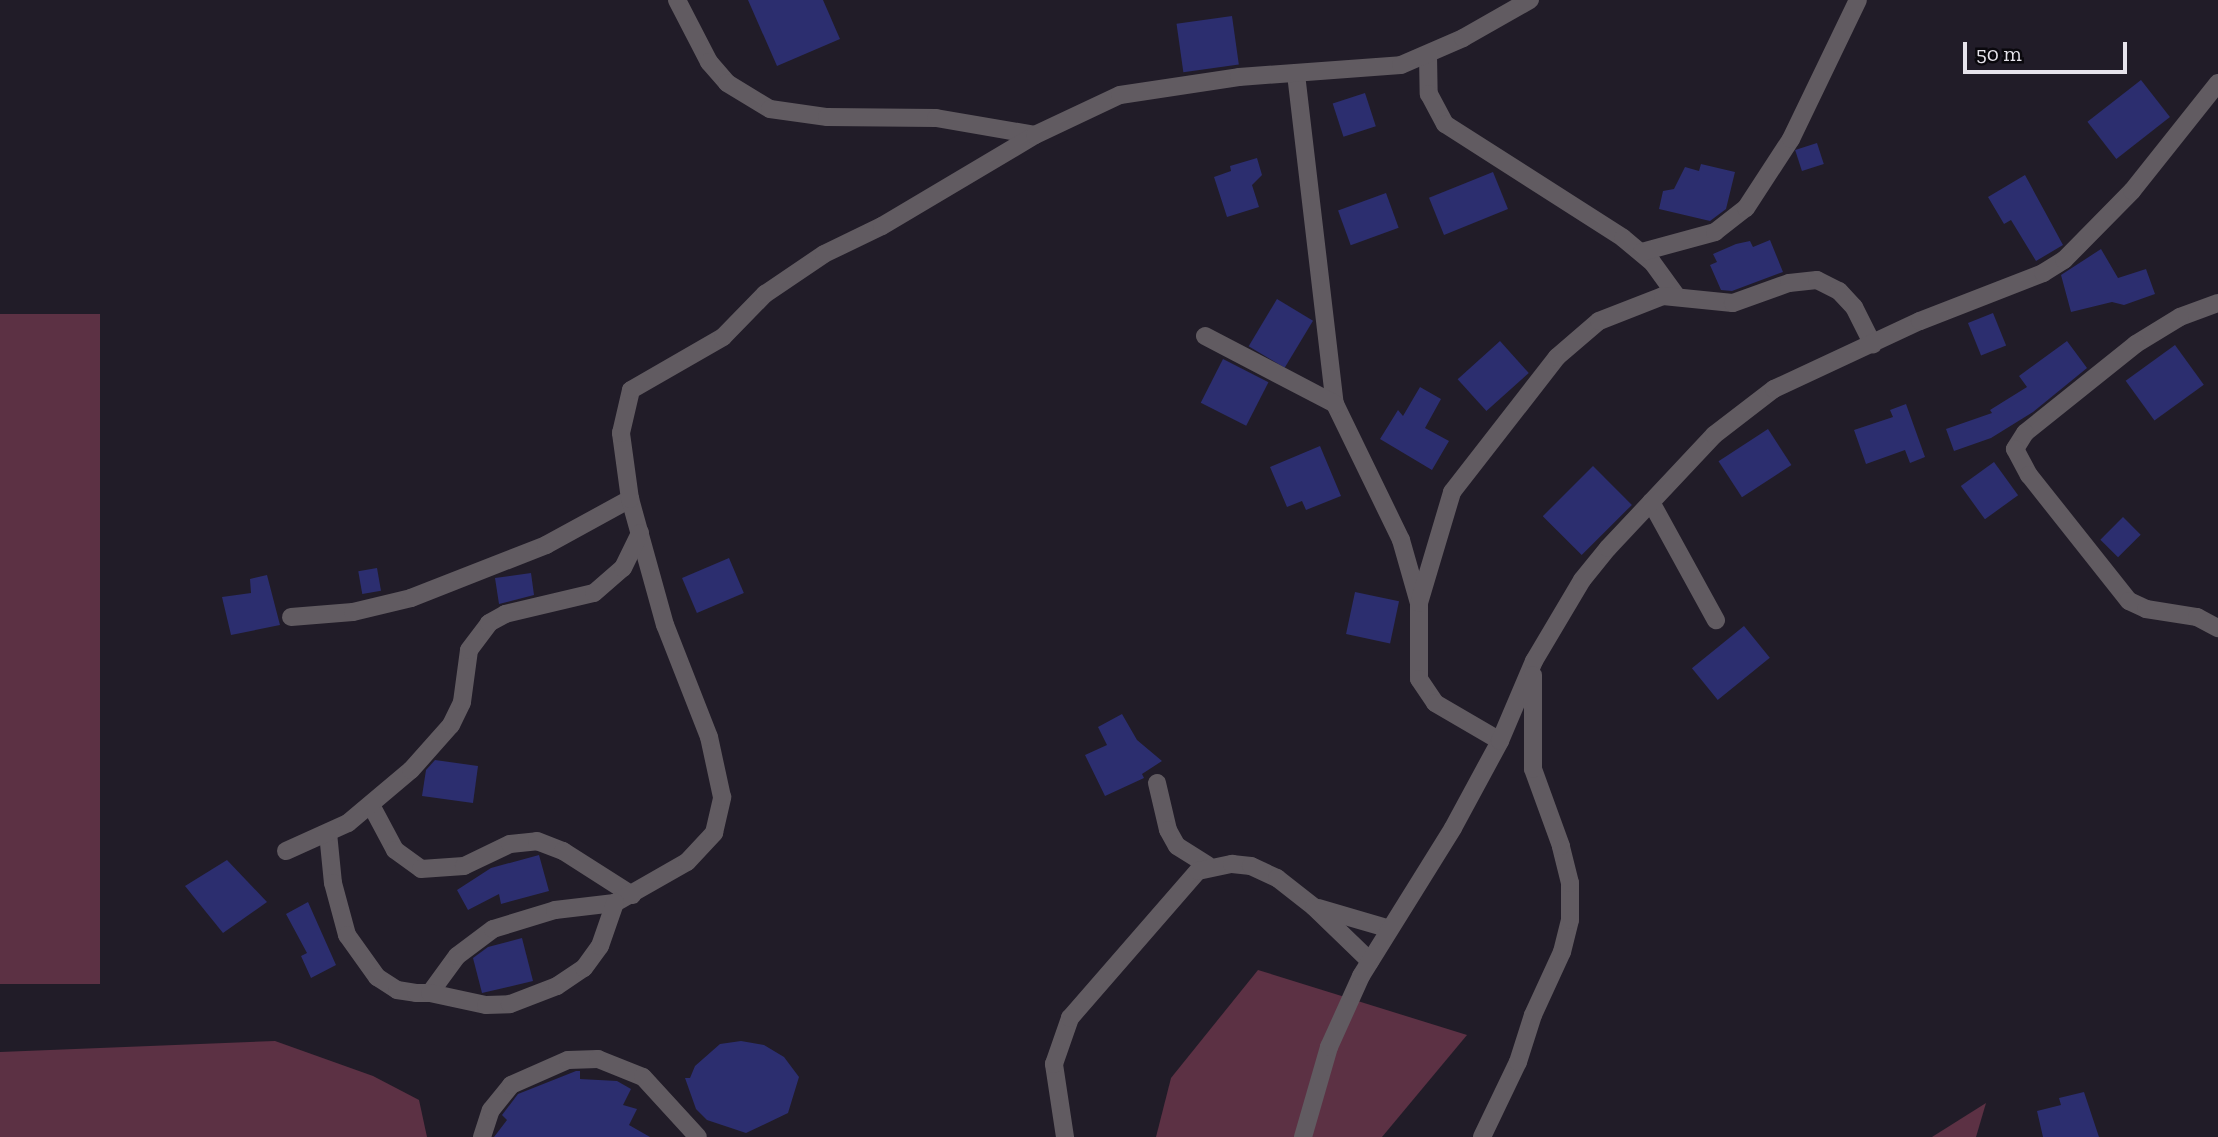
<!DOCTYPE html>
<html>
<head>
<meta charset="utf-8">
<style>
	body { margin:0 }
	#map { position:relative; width:2218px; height:1137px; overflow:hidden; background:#211c28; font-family:"Zilla Slab",serif }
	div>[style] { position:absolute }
	.green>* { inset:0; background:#5c3144; transform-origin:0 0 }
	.building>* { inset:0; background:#2c2e6f; transform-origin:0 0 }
	.minor>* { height:18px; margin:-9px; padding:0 9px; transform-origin:9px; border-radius:9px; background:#615b61 }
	span { translate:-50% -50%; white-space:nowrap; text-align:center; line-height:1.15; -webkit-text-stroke:5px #0a080d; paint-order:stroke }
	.scale { position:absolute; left:1963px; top:42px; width:164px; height:32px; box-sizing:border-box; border:4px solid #e7e4ec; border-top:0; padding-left:9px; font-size:21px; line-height:24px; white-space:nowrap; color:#e7e4ec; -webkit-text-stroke:5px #0a080d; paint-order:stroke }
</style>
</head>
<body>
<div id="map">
	<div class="green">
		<div style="left:100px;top:314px;width:670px;height:106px;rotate:90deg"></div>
		<div style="clip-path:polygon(1258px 970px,1467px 1035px,1382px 1137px,1156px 1137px,1171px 1078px)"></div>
		<div style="clip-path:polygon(275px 1041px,373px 1076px,419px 1100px,427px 1137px,0 1137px,0 1052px)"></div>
		<div style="clip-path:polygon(1986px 1103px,1976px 1137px,1932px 1137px)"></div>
	</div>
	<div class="building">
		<div style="clip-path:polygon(748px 0,823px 0,840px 39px,777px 66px)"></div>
		<div style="left:1232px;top:16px;width:49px;height:56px;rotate:82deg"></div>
		<div style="left:2141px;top:80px;width:47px;height:68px;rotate:52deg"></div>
		<div style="left:1365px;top:93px;width:35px;height:34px;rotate:72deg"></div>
		<div style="left:1817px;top:143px;width:22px;height:23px;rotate:72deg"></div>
		<div style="clip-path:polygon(1257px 158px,1262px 175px,1252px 185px,1259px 207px,1227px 217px,1214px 177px,1231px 171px,1230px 166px)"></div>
		<div style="clip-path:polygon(1701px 164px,1735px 172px,1726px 209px,1710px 221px,1659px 209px,1663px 191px,1674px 189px,1685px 167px,1699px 171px)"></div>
		<div style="left:1493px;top:172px;width:40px;height:69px;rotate:68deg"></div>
		<div style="clip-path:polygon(2025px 175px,2063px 245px,2036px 261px,2011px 220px,2004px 224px,1988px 197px)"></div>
		<div style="left:1386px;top:193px;width:37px;height:51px;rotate:70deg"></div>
		<div style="clip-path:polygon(1770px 240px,1783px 272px,1732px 291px,1721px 290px,1710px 265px,1717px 262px,1713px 254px,1736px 244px,1750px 241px,1753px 247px)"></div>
		<div style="clip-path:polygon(2101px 249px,2118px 278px,2146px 269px,2155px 294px,2124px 305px,2112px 302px,2071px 312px,2061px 275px)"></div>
		<div style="left:1277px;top:299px;width:42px;height:55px;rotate:31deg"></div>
		<div style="left:1993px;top:313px;width:35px;height:27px;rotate:68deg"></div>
		<div style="left:1500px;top:341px;width:43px;height:57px;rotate:48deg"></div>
		<div style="clip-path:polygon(2067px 341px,2087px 368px,2033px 412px,1991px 438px,1954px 451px,1946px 429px,1992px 413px,1990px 410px,2027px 387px,2019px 376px)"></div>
		<div style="left:2175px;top:345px;width:49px;height:61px;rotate:54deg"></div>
		<div style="left:1223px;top:359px;width:51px;height:49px;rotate:27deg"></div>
		<div style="clip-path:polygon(1420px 387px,1441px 399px,1425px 428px,1449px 441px,1432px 470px,1380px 439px,1398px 410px,1403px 416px)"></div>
		<div style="clip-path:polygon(1906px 404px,1925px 457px,1910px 463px,1905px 450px,1866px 464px,1854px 430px,1893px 417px,1890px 410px)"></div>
		<div style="left:1768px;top:429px;width:43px;height:59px;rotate:57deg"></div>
		<div style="clip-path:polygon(1320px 446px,1341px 496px,1306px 510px,1302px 501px,1287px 507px,1270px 467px)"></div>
		<div style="left:1994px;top:462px;width:41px;height:41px;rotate:54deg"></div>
		<div style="left:1593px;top:466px;width:55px;height:71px;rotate:45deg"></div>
		<div style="left:2123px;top:517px;width:25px;height:32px;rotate:45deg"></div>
		<div style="left:729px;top:558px;width:38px;height:51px;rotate:67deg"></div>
		<div style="left:377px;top:568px;width:23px;height:19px;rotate:80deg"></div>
		<div style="clip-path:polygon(531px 573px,534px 595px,499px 604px,495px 578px)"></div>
		<div style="clip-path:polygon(267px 575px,280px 625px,231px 635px,222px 597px,251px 593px,250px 579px)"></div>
		<div style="left:1355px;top:592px;width:45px;height:43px;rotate:12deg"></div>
		<div style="left:1744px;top:626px;width:41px;height:67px;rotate:51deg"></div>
		<div style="clip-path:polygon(1122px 714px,1137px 740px,1162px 761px,1142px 774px,1144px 778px,1105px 796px,1085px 755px,1107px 745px,1098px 727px)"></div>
		<div style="clip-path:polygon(435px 760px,478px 766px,473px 803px,422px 796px,426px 770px)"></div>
		<div style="clip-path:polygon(539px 855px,549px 891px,501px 904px,499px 894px,468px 910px,457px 890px,491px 868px)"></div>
		<div style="clip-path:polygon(227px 860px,267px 902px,223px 933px,185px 886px)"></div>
		<div style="clip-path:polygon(308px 902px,336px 965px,311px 978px,301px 956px,307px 953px,286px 914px)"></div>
		<div style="clip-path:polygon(522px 938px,533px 981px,482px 993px,473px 958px,488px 947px)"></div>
		<div style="clip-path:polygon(741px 1041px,764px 1045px,784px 1057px,799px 1077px,788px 1113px,746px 1133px,707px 1120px,696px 1109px,685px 1078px,690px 1078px,695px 1066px,720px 1044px)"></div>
		<div style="clip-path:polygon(576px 1071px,580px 1071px,580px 1079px,617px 1081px,631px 1089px,623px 1105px,637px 1109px,629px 1125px,650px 1137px,494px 1137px,507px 1120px,502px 1115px,518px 1094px)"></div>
		<div style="clip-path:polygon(2084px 1092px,2099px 1137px,2043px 1137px,2037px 1111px,2061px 1105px,2059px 1098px)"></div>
	</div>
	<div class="minor">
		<div style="left:677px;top:0;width:70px;rotate:62.7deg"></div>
		<div style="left:709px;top:62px;width:28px;rotate:49deg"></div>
		<div style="left:727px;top:83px;width:50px;rotate:31.2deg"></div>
		<div style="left:770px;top:109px;width:58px;rotate:8deg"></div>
		<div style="left:827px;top:117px;width:109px;rotate:0.5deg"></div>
		<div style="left:936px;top:118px;width:100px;rotate:9.7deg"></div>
		<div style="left:1428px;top:55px;width:39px;rotate:89deg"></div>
		<div style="left:1429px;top:94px;width:34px;rotate:62deg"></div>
		<div style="left:1445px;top:124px;width:211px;rotate:32.6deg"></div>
		<div style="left:1623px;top:238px;width:38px;rotate:40deg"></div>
		<div style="left:1652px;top:262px;width:41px;rotate:54deg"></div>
		<div style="left:1296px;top:74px;width:332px;rotate:83.3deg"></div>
		<div style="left:1335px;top:404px;width:151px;rotate:64.1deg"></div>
		<div style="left:1401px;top:540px;width:66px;rotate:74.1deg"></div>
		<div style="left:1419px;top:603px;width:76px;rotate:90deg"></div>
		<div style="left:1419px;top:679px;width:29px;rotate:56deg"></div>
		<div style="left:1435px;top:703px;width:75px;rotate:30.3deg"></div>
		<div style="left:1642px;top:252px;width:76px;rotate:-15.3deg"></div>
		<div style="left:1715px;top:232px;width:39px;rotate:-38deg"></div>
		<div style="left:1746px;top:208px;width:82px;rotate:-56.9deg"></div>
		<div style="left:1791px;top:139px;width:154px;rotate:-64.3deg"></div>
		<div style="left:2218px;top:303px;width:40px;rotate:159.8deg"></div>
		<div style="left:2180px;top:317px;width:52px;rotate:148.5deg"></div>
		<div style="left:2136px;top:344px;width:142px;rotate:141.3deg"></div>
		<div style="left:2025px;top:433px;width:19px;rotate:122deg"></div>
		<div style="left:2015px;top:449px;width:30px;rotate:62deg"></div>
		<div style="left:2029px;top:475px;width:161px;rotate:51.6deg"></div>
		<div style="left:2129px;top:601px;width:19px;rotate:25deg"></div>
		<div style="left:2146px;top:609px;width:52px;rotate:8.9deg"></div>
		<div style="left:2197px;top:617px;width:24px;rotate:28deg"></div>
		<div style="left:1205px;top:336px;width:147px;rotate:27.6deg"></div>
		<div style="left:1651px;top:502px;width:135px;rotate:61.2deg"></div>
		<div style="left:1419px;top:603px;width:116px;rotate:-73.4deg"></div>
		<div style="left:1452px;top:492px;width:171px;rotate:-52.1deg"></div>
		<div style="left:1557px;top:357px;width:55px;rotate:-40.6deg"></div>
		<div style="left:1599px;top:321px;width:69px;rotate:-21.3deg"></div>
		<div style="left:1663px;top:296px;width:70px;rotate:5.7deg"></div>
		<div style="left:1733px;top:303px;width:59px;rotate:-19.7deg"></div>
		<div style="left:1789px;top:283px;width:28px;rotate:-6deg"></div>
		<div style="left:1817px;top:280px;width:25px;rotate:27deg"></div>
		<div style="left:1839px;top:291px;width:22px;rotate:47deg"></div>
		<div style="left:1854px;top:307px;width:42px;rotate:63.4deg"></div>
		<div style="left:291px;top:617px;width:62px;rotate:-4.6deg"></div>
		<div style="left:353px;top:612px;width:60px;rotate:-13.6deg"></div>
		<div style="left:411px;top:598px;width:145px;rotate:-21.4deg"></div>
		<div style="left:546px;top:545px;width:96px;rotate:-28.7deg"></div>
		<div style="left:1157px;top:783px;width:48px;rotate:76.8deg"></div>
		<div style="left:1168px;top:830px;width:18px;rotate:61deg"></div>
		<div style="left:1177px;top:846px;width:36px;rotate:32deg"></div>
		<div style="left:371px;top:805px;width:51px;rotate:61.9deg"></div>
		<div style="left:395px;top:850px;width:32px;rotate:36deg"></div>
		<div style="left:421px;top:869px;width:43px;rotate:-4deg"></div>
		<div style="left:464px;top:866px;width:51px;rotate:-25.6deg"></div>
		<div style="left:510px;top:844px;width:27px;rotate:-6deg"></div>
		<div style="left:537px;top:841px;width:28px;rotate:21deg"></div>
		<div style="left:563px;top:851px;width:82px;rotate:32.5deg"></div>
		<div style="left:328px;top:833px;width:50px;rotate:84.3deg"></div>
		<div style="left:333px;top:883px;width:54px;rotate:74.9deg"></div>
		<div style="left:347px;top:935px;width:52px;rotate:54.5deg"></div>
		<div style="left:377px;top:977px;width:24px;rotate:33deg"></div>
		<div style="left:397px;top:990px;width:19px;rotate:9deg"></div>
		<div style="left:416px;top:993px;width:14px"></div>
		<div style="left:430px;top:993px;width:46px;rotate:-53.9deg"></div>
		<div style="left:457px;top:956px;width:45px;rotate:-36.9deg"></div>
		<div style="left:493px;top:929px;width:65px;rotate:-17deg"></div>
		<div style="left:555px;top:910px;width:60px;rotate:-6.7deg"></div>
		<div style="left:615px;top:903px;width:83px;rotate:-29.7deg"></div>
		<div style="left:687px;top:862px;width:40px;rotate:-47deg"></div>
		<div style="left:714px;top:833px;width:37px;rotate:-77deg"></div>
		<div style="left:722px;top:797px;width:61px;rotate:-102.2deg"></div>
		<div style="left:709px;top:737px;width:120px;rotate:-111.4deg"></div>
		<div style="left:665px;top:625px;width:131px;rotate:-105.5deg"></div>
		<div style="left:630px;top:499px;width:67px;rotate:-97.8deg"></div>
		<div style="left:621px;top:433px;width:44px;rotate:-76.9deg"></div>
		<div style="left:631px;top:390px;width:106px;rotate:-29.9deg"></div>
		<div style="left:723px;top:337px;width:60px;rotate:-45.7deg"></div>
		<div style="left:765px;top:294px;width:71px;rotate:-34.1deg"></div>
		<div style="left:824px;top:254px;width:64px;rotate:-25.8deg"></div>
		<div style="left:882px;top:226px;width:178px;rotate:-30.7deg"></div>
		<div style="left:1035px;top:135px;width:94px;rotate:-25.2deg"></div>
		<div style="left:1120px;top:95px;width:120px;rotate:-8.6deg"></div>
		<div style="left:1239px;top:77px;width:162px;rotate:-4.2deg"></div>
		<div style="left:1401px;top:65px;width:68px;rotate:-23.5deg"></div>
		<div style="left:1463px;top:38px;width:77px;rotate:-29.6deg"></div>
		<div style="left:286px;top:851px;width:68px;rotate:-24.3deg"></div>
		<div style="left:348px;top:823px;width:82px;rotate:-40.1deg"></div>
		<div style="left:411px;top:770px;width:60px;rotate:-48.4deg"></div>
		<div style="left:451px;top:725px;width:25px;rotate:-64deg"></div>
		<div style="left:462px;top:702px;width:52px;rotate:-82.3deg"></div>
		<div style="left:469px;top:650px;width:34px;rotate:-53deg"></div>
		<div style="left:489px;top:623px;width:18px;rotate:-29deg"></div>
		<div style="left:505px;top:614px;width:91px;rotate:-13.3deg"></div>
		<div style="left:594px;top:593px;width:38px;rotate:-41deg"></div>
		<div style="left:623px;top:568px;width:39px;rotate:-64deg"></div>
		<div style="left:1318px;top:908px;width:72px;rotate:16.2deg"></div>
		<div style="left:430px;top:993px;width:57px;rotate:12.1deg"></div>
		<div style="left:486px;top:1005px;width:24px;rotate:-2deg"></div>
		<div style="left:510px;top:1004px;width:50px;rotate:-21deg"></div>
		<div style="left:557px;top:986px;width:32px;rotate:-34deg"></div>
		<div style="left:584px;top:968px;width:27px;rotate:-54deg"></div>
		<div style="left:600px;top:946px;width:46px;rotate:-70.8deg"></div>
		<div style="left:482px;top:1137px;width:28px;rotate:-72deg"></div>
		<div style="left:491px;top:1110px;width:32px;rotate:-51deg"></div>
		<div style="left:511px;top:1085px;width:62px;rotate:-23.7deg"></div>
		<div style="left:568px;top:1060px;width:30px;rotate:-2deg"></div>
		<div style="left:598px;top:1059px;width:48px;rotate:21.8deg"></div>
		<div style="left:643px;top:1077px;width:81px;rotate:47.5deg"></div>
		<div style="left:1065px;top:1137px;width:74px;rotate:-98.6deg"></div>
		<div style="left:1054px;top:1064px;width:49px;rotate:-70.8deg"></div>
		<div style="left:1070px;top:1018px;width:195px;rotate:-49deg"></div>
		<div style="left:1198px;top:871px;width:35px;rotate:-12deg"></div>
		<div style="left:1232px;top:864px;width:19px;rotate:6deg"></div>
		<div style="left:1251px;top:866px;width:29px;rotate:25deg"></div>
		<div style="left:1277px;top:878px;width:47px;rotate:38.1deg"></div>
		<div style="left:1314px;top:907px;width:78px;rotate:44deg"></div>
		<div style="left:1303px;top:1137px;width:94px;rotate:-73.9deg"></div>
		<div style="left:1329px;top:1047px;width:78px;rotate:-65.7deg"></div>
		<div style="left:1361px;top:976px;width:174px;rotate:-58.1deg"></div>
		<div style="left:1453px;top:828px;width:99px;rotate:-61.6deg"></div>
		<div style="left:1500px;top:741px;width:87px;rotate:-67deg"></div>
		<div style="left:1534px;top:661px;width:94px;rotate:-59.3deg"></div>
		<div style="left:1582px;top:580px;width:41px;rotate:-50.9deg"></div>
		<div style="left:1608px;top:548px;width:155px;rotate:-46.8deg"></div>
		<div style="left:1714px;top:435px;width:76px;rotate:-37.5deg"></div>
		<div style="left:1774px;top:389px;width:161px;rotate:-25deg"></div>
		<div style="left:1920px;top:321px;width:132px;rotate:-21.3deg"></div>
		<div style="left:2043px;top:273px;width:25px;rotate:-32deg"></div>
		<div style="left:2064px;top:260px;width:97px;rotate:-45.4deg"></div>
		<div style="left:2132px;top:191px;width:138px;rotate:-51.5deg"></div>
		<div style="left:1482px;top:1137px;width:83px;rotate:-64.4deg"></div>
		<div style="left:1518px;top:1062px;width:49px;rotate:-72.3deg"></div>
		<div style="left:1533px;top:1015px;width:69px;rotate:-65.3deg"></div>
		<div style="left:1562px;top:952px;width:33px;rotate:-76deg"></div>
		<div style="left:1570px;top:920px;width:37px;rotate:-90deg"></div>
		<div style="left:1570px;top:883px;width:38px;rotate:-104deg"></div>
		<div style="left:1561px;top:846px;width:82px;rotate:-110deg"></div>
		<div style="left:1533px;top:769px;width:94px;rotate:-90deg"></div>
	</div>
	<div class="scale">50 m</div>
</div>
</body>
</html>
